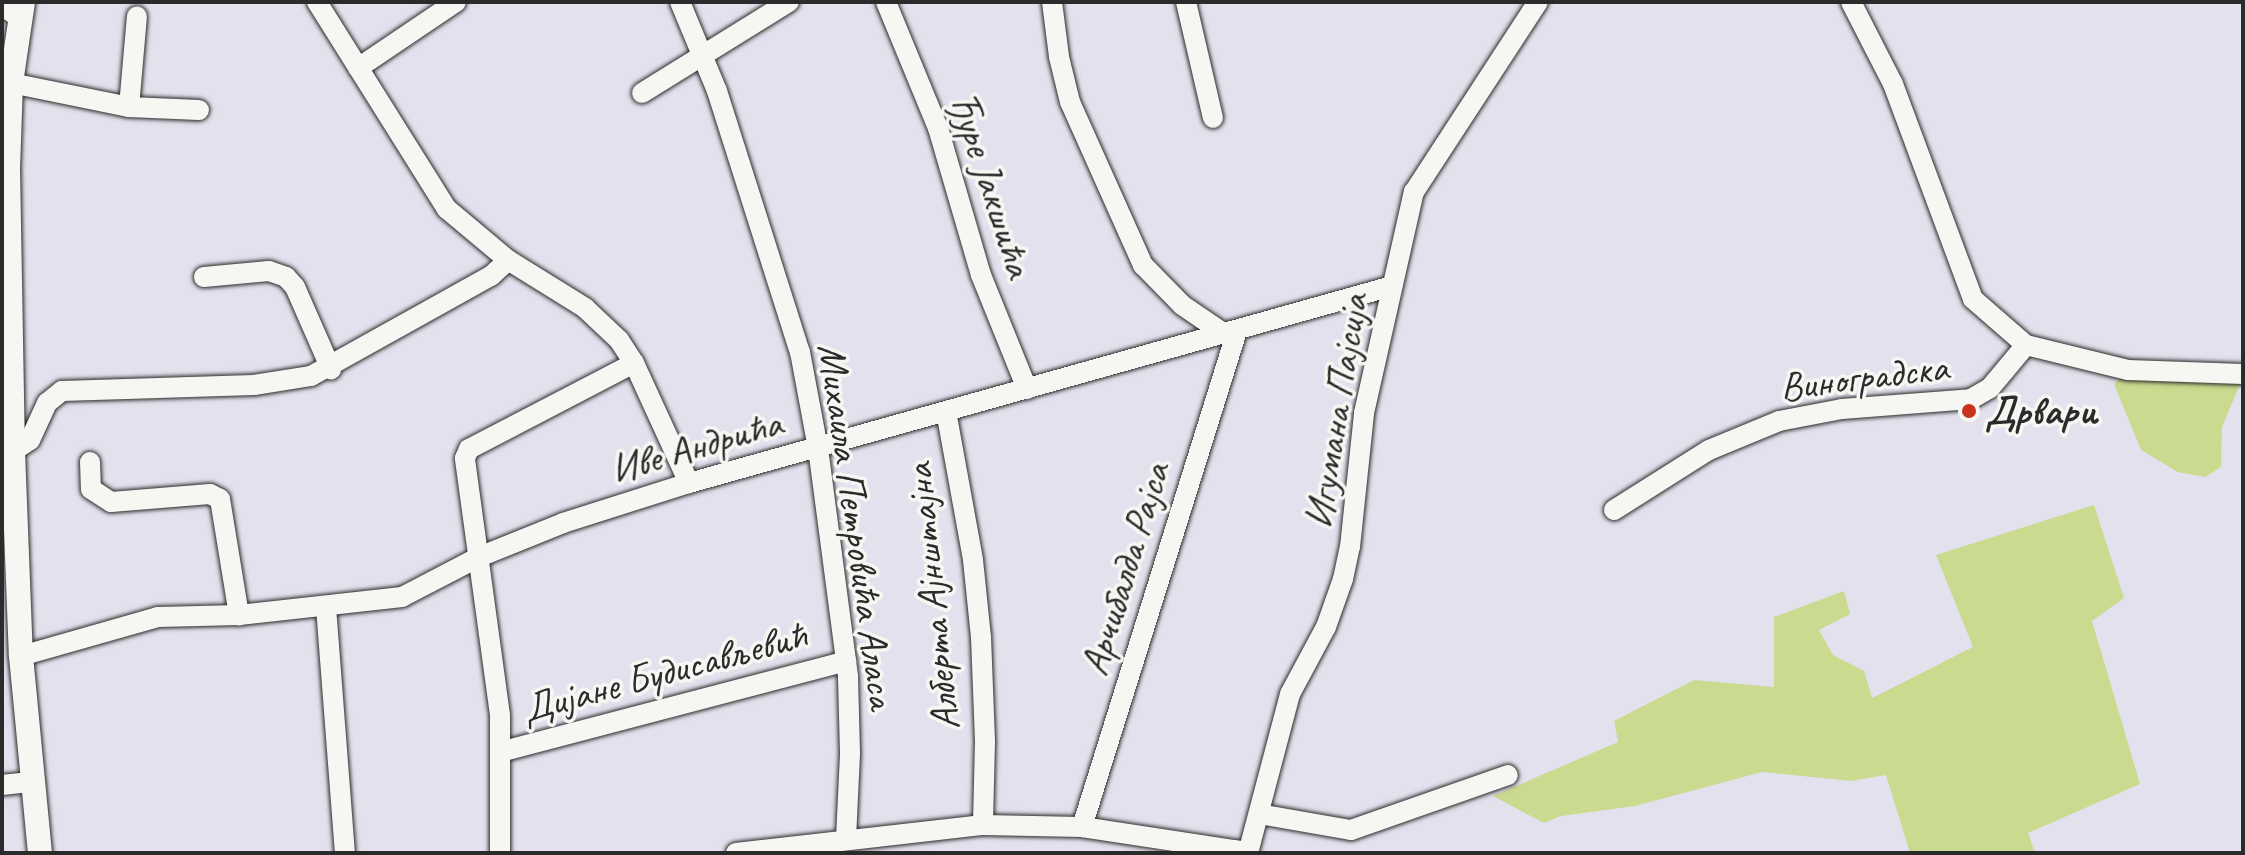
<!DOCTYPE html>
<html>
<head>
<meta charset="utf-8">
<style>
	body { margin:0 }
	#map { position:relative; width:2245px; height:855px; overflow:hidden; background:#e3e1ed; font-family:Caveat,sans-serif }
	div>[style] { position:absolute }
	.green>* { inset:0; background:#cada8e }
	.roads { filter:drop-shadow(0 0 2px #2b2b2b) drop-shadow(0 0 2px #2b2b2b) }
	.minor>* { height:20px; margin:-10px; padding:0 10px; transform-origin:10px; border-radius:10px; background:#f6f6f2 }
	.major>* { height:24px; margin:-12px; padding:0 12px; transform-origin:12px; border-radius:12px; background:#f6f6f2 }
	.dots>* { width:22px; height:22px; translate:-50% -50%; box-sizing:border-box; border:4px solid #f6f6f2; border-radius:50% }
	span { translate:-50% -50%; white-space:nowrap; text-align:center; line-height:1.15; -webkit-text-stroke:7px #f6f6f2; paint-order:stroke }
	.street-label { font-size:40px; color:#2b2b2b }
	.poi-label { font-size:40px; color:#2b2b2b; font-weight:700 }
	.left { translate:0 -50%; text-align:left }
	.frame { position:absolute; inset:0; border:4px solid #2b2b2b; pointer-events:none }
</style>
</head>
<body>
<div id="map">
	<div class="green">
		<div style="clip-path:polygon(2128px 370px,2243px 377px,2222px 427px,2221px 467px,2205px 477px,2178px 472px,2141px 450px,2114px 384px)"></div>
		<div style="clip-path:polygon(2094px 505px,2124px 598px,2092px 621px,2140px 784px,2028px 833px,2035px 853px,1910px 853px,1886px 775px,1851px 781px,1762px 772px,1635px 806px,1561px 816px,1544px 823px,1493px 796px,1618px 742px,1614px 721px,1694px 680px,1774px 687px,1774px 617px,1844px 591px,1850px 614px,1819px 630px,1833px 655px,1864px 671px,1872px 698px,1973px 647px,1936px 555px)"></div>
	</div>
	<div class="roads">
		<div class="minor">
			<div style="left:317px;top:2px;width:244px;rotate:57.9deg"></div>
			<div style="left:447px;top:209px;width:80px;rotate:39.9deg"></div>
			<div style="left:508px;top:260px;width:91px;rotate:31.9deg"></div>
			<div style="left:585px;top:308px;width:47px;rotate:43.3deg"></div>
			<div style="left:619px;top:340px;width:27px;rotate:57deg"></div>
			<div style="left:634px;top:363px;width:132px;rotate:65.4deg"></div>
			<div style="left:680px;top:2px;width:96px;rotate:67.4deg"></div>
			<div style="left:717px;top:91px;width:274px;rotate:72.4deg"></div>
			<div style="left:800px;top:352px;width:98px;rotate:79.4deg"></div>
			<div style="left:818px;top:448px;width:231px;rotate:82.5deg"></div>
			<div style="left:848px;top:677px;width:77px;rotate:88.5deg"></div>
			<div style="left:850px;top:754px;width:84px;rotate:92.7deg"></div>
			<div style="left:886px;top:2px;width:136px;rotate:67.6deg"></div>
			<div style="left:938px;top:128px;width:153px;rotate:73.7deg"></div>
			<div style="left:981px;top:275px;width:123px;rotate:68deg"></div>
			<div style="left:1052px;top:2px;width:55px;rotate:82.7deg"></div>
			<div style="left:1059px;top:57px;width:46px;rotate:76.3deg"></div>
			<div style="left:1070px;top:102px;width:179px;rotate:65.9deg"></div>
			<div style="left:1143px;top:265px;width:56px;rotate:45.7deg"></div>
			<div style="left:1182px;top:305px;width:53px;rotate:34.3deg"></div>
			<div style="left:1186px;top:2px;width:119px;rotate:76.9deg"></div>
			<div style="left:1851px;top:2px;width:92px;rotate:62.9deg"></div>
			<div style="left:1893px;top:84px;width:229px;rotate:69.6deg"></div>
			<div style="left:1973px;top:299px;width:70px;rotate:41deg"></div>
			<div style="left:2026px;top:345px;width:105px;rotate:13.8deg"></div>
			<div style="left:2128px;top:370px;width:115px;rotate:2deg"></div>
			<div style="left:2px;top:5px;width:21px;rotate:37deg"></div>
			<div style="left:358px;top:68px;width:118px;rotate:-34deg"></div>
			<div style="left:11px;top:83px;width:120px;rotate:11.5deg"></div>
			<div style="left:129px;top:107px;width:70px;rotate:2.5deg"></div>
			<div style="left:642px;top:93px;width:173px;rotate:-31.8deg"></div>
			<div style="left:129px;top:107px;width:91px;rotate:-85deg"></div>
			<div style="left:204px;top:277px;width:65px;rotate:-5.3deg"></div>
			<div style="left:269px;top:271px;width:18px;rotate:19deg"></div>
			<div style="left:286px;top:277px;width:13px;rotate:48deg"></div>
			<div style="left:295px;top:287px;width:90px;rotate:66.3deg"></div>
			<div style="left:946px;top:411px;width:151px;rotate:79.7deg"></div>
			<div style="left:973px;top:560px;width:77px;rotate:84.1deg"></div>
			<div style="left:981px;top:637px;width:104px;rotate:87.8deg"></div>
			<div style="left:985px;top:741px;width:84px;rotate:91.4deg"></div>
			<div style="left:13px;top:451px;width:20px;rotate:-33deg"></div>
			<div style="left:30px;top:440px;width:41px;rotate:-65.3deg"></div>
			<div style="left:47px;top:403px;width:19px;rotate:-39deg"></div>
			<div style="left:62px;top:391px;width:192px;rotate:-1.8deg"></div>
			<div style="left:254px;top:385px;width:58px;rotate:-9deg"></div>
			<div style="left:311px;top:376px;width:206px;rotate:-29.1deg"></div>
			<div style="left:491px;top:276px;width:23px;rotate:-43deg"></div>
			<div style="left:90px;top:462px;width:27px;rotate:88deg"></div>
			<div style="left:91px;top:489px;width:24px;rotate:33deg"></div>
			<div style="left:111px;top:502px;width:99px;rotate:-4.6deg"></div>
			<div style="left:210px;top:494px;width:11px;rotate:27deg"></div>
			<div style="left:220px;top:499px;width:118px;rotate:80.7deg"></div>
			<div style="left:1614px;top:510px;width:112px;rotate:-32.3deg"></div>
			<div style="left:1709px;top:450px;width:76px;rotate:-22.5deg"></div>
			<div style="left:1779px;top:421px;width:64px;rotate:-10.8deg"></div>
			<div style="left:1842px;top:409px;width:129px;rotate:-4.4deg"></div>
			<div style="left:1971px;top:399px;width:22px;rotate:-30deg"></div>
			<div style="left:1990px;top:388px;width:56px;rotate:-50.1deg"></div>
			<div style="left:326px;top:607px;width:247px;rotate:85.6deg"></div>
			<div style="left:21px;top:656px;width:142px;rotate:-15.9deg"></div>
			<div style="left:158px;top:617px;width:81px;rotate:-1.4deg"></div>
			<div style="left:239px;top:615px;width:164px;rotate:-6.3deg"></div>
			<div style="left:402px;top:597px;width:87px;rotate:-27.5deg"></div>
			<div style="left:479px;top:557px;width:91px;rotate:-22deg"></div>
			<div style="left:563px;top:523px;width:132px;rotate:-17.6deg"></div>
			<div style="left:689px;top:483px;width:730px;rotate:-15.65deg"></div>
			<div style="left:500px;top:752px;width:358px;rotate:-14.7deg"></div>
			<div style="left:2px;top:785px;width:30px;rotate:-6deg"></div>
			<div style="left:1259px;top:814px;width:93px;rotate:9.9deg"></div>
			<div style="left:1351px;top:830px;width:166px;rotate:-19.3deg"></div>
			<div style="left:1082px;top:827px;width:520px;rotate:-72.65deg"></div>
			<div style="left:500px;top:853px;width:138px;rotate:-90deg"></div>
			<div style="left:500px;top:715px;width:259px;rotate:-97.8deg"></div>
			<div style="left:465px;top:458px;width:10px;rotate:-66deg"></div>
			<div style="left:469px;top:449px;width:186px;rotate:-27.5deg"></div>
			<div style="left:736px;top:853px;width:249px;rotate:-6.5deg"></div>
			<div style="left:983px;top:825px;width:99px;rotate:1.2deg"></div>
			<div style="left:1082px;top:827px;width:168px;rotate:8.6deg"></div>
			<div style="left:1248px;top:853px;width:164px;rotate:-75.2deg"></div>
			<div style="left:1290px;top:694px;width:76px;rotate:-61.8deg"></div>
			<div style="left:1326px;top:627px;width:51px;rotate:-70.5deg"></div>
			<div style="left:1343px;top:579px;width:33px;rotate:-78deg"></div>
			<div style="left:1350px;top:547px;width:135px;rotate:-84deg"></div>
			<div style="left:1364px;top:413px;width:227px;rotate:-77.3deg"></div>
			<div style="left:1414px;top:192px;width:227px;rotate:-56.9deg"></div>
		</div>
		<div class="major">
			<div style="left:23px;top:2px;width:82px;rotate:98.4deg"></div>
			<div style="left:11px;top:83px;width:84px;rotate:92deg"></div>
			<div style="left:8px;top:167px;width:284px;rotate:89deg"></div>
			<div style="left:13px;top:451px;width:205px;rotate:87.8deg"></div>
			<div style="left:21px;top:656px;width:198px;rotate:84.5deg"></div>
		</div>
	</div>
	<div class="dots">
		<div style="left:1969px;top:411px;background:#c8321e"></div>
	</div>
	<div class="street-label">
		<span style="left:991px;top:184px;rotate:72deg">Ђуре Јакшића</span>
		<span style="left:1864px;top:377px;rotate:-7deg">Виноградска</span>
		<span style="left:1336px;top:411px;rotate:-81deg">Игумана Пајсија</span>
		<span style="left:696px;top:446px;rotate:-16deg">Иве Андрића</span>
		<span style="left:857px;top:526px;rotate:82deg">Михаила Петровића Аласа</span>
		<span style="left:1125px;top:569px;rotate:-73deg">Арчибалда Рајса</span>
		<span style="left:932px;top:597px;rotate:-96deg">Алберта Ајнштајна</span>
		<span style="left:664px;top:672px;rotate:-15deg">Дијане Будисављевић</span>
	</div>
	<div class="poi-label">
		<span class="left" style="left:1985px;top:411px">Дрвари</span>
	</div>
	<div class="frame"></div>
</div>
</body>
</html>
